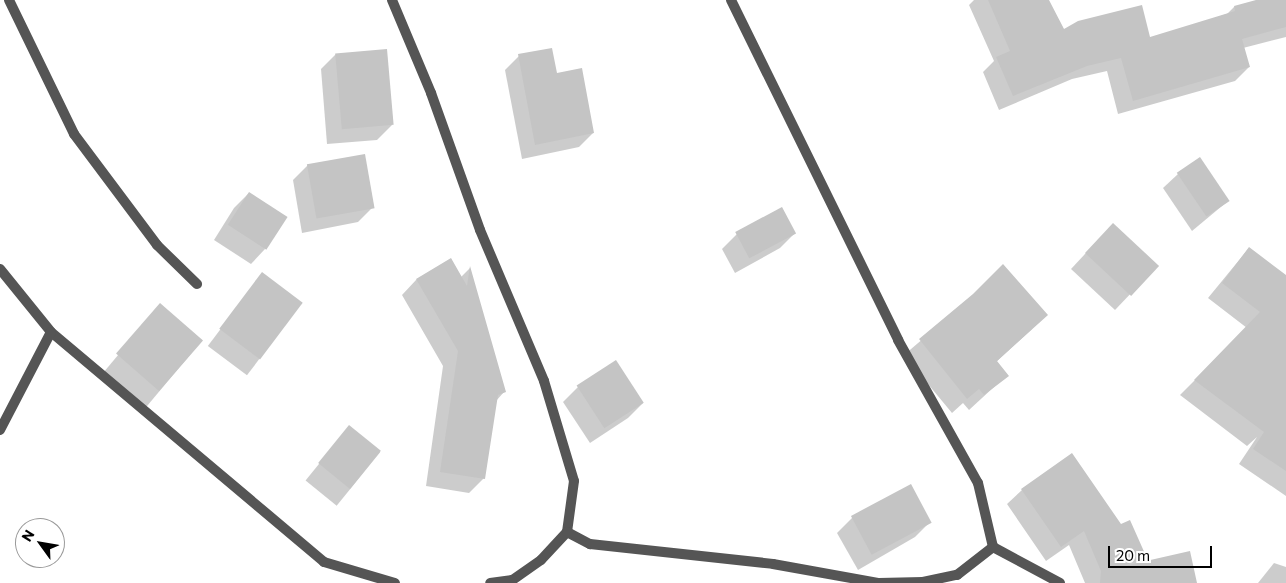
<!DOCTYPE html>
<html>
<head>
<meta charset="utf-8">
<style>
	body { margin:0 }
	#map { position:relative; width:1286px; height:583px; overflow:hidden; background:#fff; font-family:Commissioner,sans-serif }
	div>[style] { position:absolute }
	.shadow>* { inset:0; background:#0003; transform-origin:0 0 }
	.building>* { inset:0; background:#c4c4c4; transform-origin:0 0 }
	.street>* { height:10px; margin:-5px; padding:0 5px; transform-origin:5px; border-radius:5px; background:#555 }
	span { translate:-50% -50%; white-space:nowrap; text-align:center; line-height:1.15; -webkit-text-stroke:4.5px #fff; paint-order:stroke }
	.north { position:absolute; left:15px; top:518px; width:50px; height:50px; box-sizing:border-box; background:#fff; border:1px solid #999; border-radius:50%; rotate:302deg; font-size:14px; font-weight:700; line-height:20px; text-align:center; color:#000 }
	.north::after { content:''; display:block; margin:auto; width:18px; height:22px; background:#000; clip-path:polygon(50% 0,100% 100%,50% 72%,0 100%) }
	.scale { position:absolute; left:1108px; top:546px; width:104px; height:22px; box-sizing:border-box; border:2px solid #000; border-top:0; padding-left:6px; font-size:15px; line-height:18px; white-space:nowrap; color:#000; -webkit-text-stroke:4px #fff; paint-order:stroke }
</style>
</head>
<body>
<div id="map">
	<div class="shadow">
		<div style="clip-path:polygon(974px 0,1048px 0,1064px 30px,1149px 39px,1227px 14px,1234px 7px,1261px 0,1286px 0,1286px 37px,1243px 48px,1249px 67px,1235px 81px,1118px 114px,1107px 71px,1072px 79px,999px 110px,983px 72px,994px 61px,969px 5px)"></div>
		<div style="clip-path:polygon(336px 54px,392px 125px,377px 140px,327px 144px,321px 69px)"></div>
		<div style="clip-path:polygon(519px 56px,556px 74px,593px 133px,579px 147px,522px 159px,505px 70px)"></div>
		<div style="clip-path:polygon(308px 165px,373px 207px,358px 222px,302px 233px,293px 180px)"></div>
		<div style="clip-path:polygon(1178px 174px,1228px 201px,1192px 231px,1163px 188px)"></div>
		<div style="clip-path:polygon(249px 193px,265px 249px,251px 264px,214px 240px,234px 208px)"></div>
		<div style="clip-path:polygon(795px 233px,780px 248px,735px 273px,722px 249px,737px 234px)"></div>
		<div style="clip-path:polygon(1098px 240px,1157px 266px,1115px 310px,1071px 269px)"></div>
		<div style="clip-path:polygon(1249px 248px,1286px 276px,1286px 496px,1239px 464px,1257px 437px,1247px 446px,1180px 395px,1247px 328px,1208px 298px)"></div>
		<div style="clip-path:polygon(451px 259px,461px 277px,470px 268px,504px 392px,496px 401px,484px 478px,469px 493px,426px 486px,443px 366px,402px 295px,416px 280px)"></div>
		<div style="left:262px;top:274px;width:49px;height:90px;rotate:37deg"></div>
		<div style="clip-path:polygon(972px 297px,1032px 329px,996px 362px,1007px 375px,969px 410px,963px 403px,952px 413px,904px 355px)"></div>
		<div style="left:160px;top:305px;width:55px;height:87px;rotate:40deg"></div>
		<div style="clip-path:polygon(578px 387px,643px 403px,628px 418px,590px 443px,563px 402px)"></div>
		<div style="left:349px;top:427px;width:40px;height:69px;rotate:39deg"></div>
		<div style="clip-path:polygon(1022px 490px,1120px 526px,1144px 556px,1129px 571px,1102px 583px,1085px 583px,1069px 545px,1046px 561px,1007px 504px)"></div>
		<div style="clip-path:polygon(852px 518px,930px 522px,915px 537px,858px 570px,837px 533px)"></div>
		<div style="clip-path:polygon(1274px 563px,1286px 567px,1286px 583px,1258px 583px)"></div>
	</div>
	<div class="building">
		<div style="clip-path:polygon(988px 0,1049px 0,1064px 29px,1078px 21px,1142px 5px,1150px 37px,1235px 11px,1234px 6px,1256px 0,1286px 0,1286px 27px,1242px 39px,1250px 67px,1133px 101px,1121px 58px,1087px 66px,1013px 96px,996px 57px,1010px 51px)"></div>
		<div style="clip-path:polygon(552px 48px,557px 73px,582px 68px,594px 133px,535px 145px,518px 54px)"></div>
		<div style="left:387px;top:49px;width:76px;height:52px;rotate:85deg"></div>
		<div style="left:365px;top:154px;width:55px;height:59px;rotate:80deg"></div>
		<div style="left:1200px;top:157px;width:53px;height:28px;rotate:56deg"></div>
		<div style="left:249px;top:192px;width:46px;height:39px;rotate:33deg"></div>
		<div style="left:782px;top:207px;width:30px;height:53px;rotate:62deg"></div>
		<div style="left:1113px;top:223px;width:63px;height:41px;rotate:43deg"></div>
		<div style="clip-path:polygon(1249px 247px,1286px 275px,1286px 471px,1253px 449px,1264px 432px,1194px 380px,1260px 312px,1222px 283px)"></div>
		<div style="clip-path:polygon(451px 258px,467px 286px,470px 266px,506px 392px,498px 395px,485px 479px,440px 472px,458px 351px,416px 279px)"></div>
		<div style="clip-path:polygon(1003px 264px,1048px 315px,997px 361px,1009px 376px,984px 395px,979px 389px,967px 399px,919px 339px,973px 294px)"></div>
		<div style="left:262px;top:272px;width:51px;height:71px;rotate:37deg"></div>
		<div style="left:160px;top:303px;width:57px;height:67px;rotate:41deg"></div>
		<div style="left:616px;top:360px;width:51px;height:47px;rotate:57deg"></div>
		<div style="left:349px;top:425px;width:41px;height:49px;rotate:39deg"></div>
		<div style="clip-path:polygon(1072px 453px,1121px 524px,1130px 520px,1146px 556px,1124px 566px,1190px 551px,1197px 583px,1100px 583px,1101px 571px,1084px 531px,1061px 547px,1021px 489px)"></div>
		<div style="left:911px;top:484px;width:44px;height:68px;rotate:62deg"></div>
	</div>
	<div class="street">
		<div style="left:9px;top:0;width:149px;rotate:64.1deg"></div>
		<div style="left:74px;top:134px;width:139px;rotate:53.2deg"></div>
		<div style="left:157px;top:245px;width:56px;rotate:44.3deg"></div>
		<div style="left:392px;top:0;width:101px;rotate:67.2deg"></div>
		<div style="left:431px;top:93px;width:145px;rotate:70.3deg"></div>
		<div style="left:480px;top:230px;width:164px;rotate:67deg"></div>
		<div style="left:544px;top:381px;width:104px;rotate:73.3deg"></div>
		<div style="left:574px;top:481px;width:51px;rotate:97.8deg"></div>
		<div style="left:567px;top:532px;width:38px;rotate:133deg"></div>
		<div style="left:541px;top:560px;width:35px;rotate:145deg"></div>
		<div style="left:512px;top:580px;width:22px;rotate:172deg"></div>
		<div style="left:731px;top:0;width:379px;rotate:63.8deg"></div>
		<div style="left:898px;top:340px;width:164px;rotate:60.8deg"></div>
		<div style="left:978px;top:483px;width:66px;rotate:76.8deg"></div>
		<div style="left:993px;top:547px;width:76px;rotate:28.2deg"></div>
		<div style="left:0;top:269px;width:81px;rotate:51deg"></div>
		<div style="left:51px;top:332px;width:357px;rotate:40.1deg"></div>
		<div style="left:324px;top:562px;width:74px;rotate:16.5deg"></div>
		<div style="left:0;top:430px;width:110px;rotate:-62.5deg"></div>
		<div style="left:567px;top:532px;width:26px;rotate:28deg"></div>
		<div style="left:590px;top:544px;width:184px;rotate:6.2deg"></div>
		<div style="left:773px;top:564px;width:108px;rotate:10.2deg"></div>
		<div style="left:879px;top:583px;width:44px;rotate:-1.3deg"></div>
		<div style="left:923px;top:582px;width:35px;rotate:-12deg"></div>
		<div style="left:957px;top:575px;width:46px;rotate:-37.9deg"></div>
	</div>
	<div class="north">N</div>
	<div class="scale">20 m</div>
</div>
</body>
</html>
